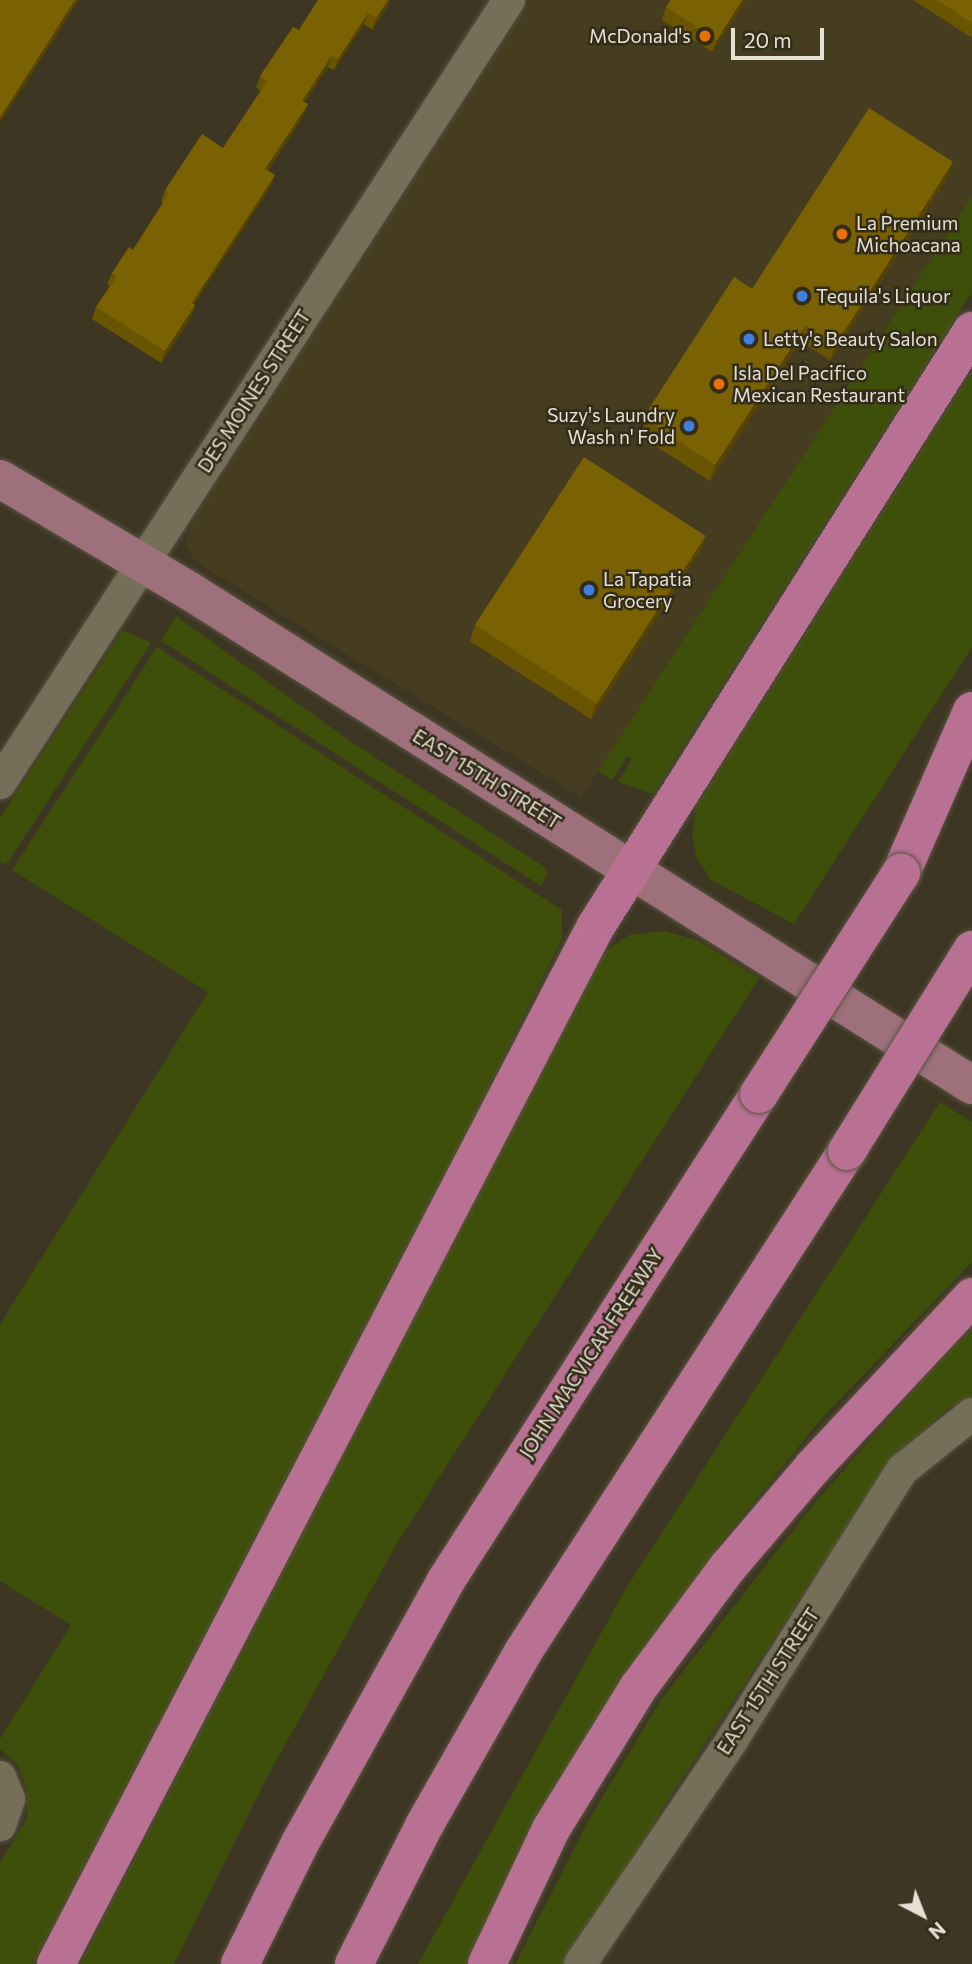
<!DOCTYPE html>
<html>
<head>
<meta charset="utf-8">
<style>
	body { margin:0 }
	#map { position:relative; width:972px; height:1964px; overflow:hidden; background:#3d3622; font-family:Commissioner,sans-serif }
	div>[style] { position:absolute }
	.built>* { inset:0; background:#463d21 }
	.green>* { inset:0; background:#3e4f0a }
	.roads { filter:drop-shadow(0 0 2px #5a5442) drop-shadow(0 0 2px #5a5442) }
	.minor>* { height:32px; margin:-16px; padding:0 16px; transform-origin:16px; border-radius:16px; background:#756e58 }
	.major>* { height:38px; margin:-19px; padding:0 19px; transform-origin:19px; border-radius:19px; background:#9d707b }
	.highway>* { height:38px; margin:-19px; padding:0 19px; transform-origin:19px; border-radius:19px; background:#b87193 }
	.bridges { filter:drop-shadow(0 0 2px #5a5442) drop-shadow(0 0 2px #5a5442) }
	.highway-bridge>* { height:38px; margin:-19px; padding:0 19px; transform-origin:19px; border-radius:19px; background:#b87193 }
	.wall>* { inset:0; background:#695402 }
	.shaded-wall>* { inset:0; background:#554501 }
	.building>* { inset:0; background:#7a6202; transform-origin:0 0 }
	.dots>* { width:19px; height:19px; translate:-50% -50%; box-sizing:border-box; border:4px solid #332c18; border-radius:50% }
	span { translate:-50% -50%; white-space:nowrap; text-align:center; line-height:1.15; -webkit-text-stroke:5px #332c18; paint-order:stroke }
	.poi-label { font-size:19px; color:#e4e0d4 }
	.right { translate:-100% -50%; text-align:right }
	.left { translate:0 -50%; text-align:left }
	.street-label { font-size:19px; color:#e4e0d4 }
	.north { position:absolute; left:888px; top:1880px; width:70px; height:70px; -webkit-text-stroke:5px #332c18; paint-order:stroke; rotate:138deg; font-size:19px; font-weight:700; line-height:28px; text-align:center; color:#e4e0d4 }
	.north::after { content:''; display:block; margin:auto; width:24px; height:32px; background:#e4e0d4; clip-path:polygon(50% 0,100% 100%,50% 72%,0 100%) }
	.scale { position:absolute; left:731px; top:28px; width:93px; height:32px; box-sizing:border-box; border:4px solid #e4e0d4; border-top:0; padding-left:9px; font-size:21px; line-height:24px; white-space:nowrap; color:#e4e0d4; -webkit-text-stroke:5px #332c18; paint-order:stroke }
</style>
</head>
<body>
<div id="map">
	<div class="built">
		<div style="clip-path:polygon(531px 0,972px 0,972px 196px,581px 797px,196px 562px,185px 543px,192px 523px)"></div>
	</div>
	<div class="green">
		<div style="clip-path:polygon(972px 196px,972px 292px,653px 794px,618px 782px,632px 759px,627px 756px,612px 780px,598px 771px)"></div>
		<div style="clip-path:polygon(972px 370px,972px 647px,794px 924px,711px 880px,696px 856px,692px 835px,696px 806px)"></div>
		<div style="clip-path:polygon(176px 616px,350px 741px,543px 866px,548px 872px,541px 886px,161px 641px)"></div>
		<div style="clip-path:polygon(123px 630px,151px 643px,6px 865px,0 862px,0 818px)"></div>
		<div style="clip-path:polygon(157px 647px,562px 910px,562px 939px,475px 1115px,33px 1964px,0 1964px,0 1862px,27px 1819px,27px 1789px,17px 1764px,0 1749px,0 1739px,71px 1625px,0 1581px,0 1324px,208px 992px,12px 870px)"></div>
		<div style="clip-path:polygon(664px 931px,697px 940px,759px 978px,397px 1543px,265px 1781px,174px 1964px,80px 1964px,587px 981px,608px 949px,629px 935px)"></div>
		<div style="clip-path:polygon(940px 1102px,972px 1122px,972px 1262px,821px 1419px,724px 1539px,621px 1690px,470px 1964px,418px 1964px,625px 1590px)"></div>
		<div style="clip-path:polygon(972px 1327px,972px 1395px,950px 1407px,893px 1457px,674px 1791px,565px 1964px,515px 1964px,593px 1812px,662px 1698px,813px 1505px,928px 1373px)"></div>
	</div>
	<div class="roads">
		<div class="minor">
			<div style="left:0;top:783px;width:934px;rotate:-56.97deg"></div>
			<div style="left:0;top:1777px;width:24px;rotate:68deg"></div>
			<div style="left:9px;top:1799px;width:28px;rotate:109deg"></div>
			<div style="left:580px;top:1964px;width:271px;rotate:-55.8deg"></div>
			<div style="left:732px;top:1740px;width:319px;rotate:-57.8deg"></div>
			<div style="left:902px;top:1470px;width:90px;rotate:-38.7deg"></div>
		</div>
		<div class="major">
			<div style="left:0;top:479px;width:218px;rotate:30.6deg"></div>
			<div style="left:188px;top:590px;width:927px;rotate:32.27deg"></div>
		</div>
		<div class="highway">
			<div style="left:901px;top:873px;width:177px;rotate:-66.3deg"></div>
			<div style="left:56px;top:1964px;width:1170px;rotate:-62.52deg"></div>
			<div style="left:596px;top:926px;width:704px;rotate:-57.71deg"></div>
			<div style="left:240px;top:1964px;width:135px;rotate:-63.6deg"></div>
			<div style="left:300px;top:1843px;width:299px;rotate:-60.9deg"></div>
			<div style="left:445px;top:1582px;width:580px;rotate:-57.24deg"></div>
			<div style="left:354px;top:1964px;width:157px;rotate:-63.1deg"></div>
			<div style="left:425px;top:1824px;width:198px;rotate:-60.3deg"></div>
			<div style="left:523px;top:1652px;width:597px;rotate:-57.11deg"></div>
			<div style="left:487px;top:1964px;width:149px;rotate:-64.6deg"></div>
			<div style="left:551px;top:1829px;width:166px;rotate:-58.3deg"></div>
			<div style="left:638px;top:1688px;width:151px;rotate:-53.4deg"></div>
			<div style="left:728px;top:1567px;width:131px;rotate:-49.6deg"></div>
			<div style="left:813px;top:1467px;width:233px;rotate:-46.9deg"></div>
		</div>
	</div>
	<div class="bridges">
		<div class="highway-bridge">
			<div style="left:759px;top:1094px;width:263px;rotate:-57.3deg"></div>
			<div style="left:847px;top:1151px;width:237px;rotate:-58.1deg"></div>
		</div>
	</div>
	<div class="wall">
		<div style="clip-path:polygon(318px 0,390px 0,388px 5px,372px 30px,364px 24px,334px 70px,328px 67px,304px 102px,308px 104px,303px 116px,268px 171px,275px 175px,270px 187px,194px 304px,195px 305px,191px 317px,161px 363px,92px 319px,96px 307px,110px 286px,107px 284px,112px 273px,133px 250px,163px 203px,161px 202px,165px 190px,223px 148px,261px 91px,256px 88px,260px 76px,299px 30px)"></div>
		<div style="clip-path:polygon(671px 0,746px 0,712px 52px,662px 20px,666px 7px)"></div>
		<div style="clip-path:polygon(913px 0,972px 0,972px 38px)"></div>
		<div style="clip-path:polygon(947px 178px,830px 360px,800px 341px,710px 481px,637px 434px,643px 418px,752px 289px)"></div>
		<div style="clip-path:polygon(706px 535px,700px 551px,591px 719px,470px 641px,475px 625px)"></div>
	</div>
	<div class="shaded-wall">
		<div style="clip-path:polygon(75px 0,79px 0,0 123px,0 118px)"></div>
		<div style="clip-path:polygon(388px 0,390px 0,388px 5px,372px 30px,376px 18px)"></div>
		<div style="clip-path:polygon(742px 0,746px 0,712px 52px,717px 40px)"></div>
		<div style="clip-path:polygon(368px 13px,364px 24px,334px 70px,338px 59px)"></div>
		<div style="clip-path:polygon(332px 55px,328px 67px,298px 113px,302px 101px)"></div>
		<div style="clip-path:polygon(308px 104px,303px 116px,261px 181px,265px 169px)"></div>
		<div style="clip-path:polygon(953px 162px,947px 178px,830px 360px,836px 344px)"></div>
		<div style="clip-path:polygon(275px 175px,270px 187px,188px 314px,192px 303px)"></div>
		<div style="clip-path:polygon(195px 305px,191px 317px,161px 363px,165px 351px)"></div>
		<div style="clip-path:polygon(806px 325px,800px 341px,710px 481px,715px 465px)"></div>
		<div style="clip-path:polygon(706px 535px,700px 551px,591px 719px,596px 703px)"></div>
	</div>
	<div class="building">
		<div style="clip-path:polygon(0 0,75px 0,0 118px)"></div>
		<div style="clip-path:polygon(318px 0,388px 0,376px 18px,368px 13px,338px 59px,332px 55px,302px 101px,308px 104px,265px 169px,275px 175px,192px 303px,195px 305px,165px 351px,96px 307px,117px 276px,112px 273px,129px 247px,133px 250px,169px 193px,165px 190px,202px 134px,223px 148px,267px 81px,260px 76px,293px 27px,299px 30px)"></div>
		<div style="clip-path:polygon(671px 0,742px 0,717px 40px,666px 7px)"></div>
		<div style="clip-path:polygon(937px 0,972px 0,972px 23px)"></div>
		<div style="clip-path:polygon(869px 108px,953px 162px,836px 344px,806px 325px,715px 465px,643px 418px,734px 277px,752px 289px)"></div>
		<div style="left:584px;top:457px;width:145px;height:200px;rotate:33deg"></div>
	</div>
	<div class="dots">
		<div style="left:705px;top:36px;background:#e8710a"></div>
		<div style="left:842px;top:234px;background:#e8710a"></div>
		<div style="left:802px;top:296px;background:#3f7fe0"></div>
		<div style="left:749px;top:339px;background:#3f7fe0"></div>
		<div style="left:719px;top:384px;background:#e8710a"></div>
		<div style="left:689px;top:426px;background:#3f7fe0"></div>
		<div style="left:589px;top:590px;background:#3f7fe0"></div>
	</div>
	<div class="poi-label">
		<span class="right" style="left:691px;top:36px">McDonald's</span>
		<span class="left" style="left:856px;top:234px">La Premium<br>Michoacana</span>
		<span class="left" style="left:816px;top:296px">Tequila's Liquor</span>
		<span class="left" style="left:763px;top:339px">Letty's Beauty Salon</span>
		<span class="left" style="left:733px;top:384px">Isla Del Pacifico<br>Mexican Restaurant</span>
		<span class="right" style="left:675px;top:426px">Suzy's Laundry<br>Wash n' Fold</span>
		<span class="left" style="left:603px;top:590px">La Tapatia<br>Grocery</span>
	</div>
	<div class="street-label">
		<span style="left:254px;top:391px;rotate:-57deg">DES MOINES STREET</span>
		<span style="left:487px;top:779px;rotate:32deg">EAST 15TH STREET</span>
		<span style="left:591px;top:1353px;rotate:-57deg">JOHN MACVICAR FREEWAY</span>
		<span style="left:768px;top:1681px;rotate:-57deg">EAST 15TH STREET</span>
	</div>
	<div class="north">N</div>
	<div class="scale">20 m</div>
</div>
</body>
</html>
